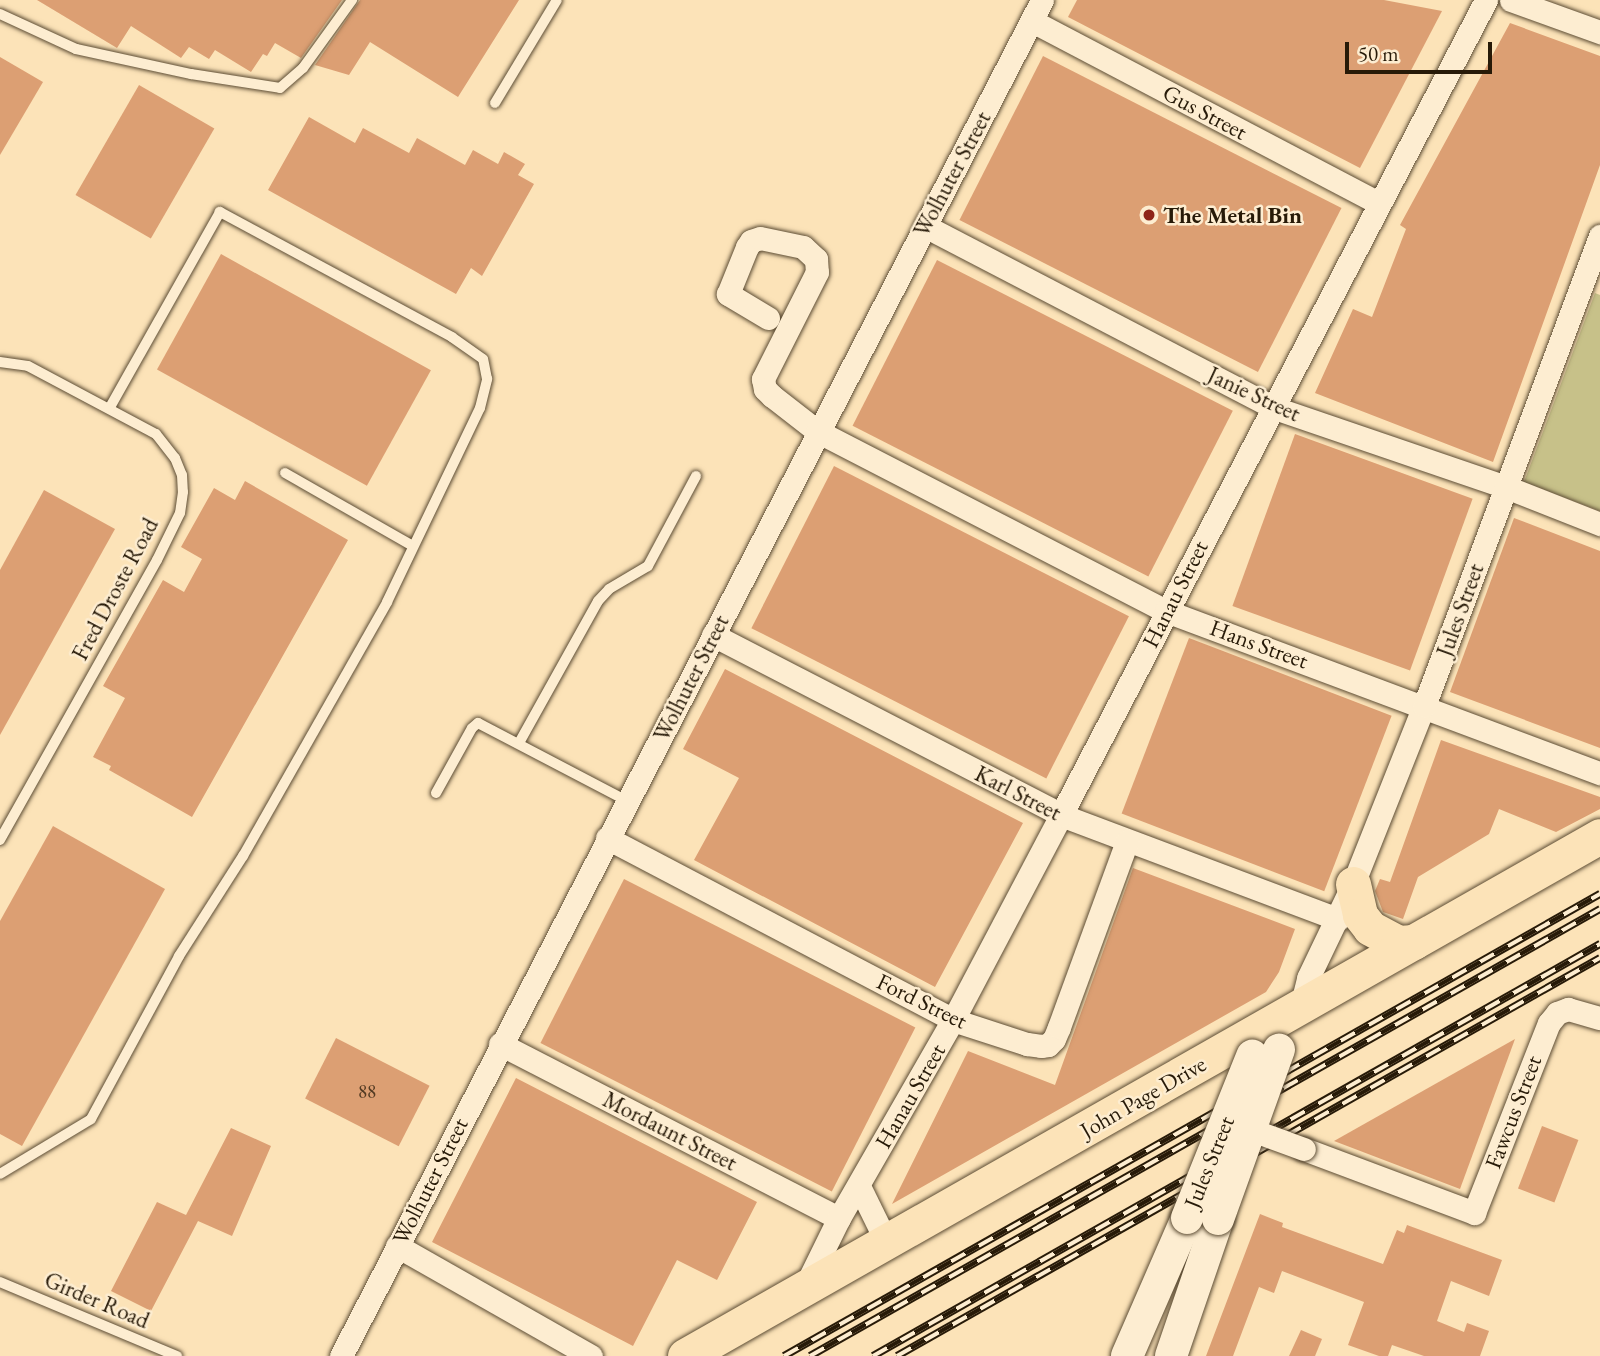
<!DOCTYPE html>
<html>
<head>
<meta charset="utf-8">
<style>
	body { margin:0 }
	#map { position:relative; width:1600px; height:1356px; overflow:hidden; background:#fce3b8; font-family:"EB Garamond",serif }
	div>[style] { position:absolute }
	.green>* { inset:0; background:#c7c189 }
	.building>* { inset:0; background:#dc9f73; transform-origin:0 0 }
	.roads { filter:drop-shadow(0 0 2px #5c4c34) drop-shadow(0 0 2px #5c4c34) }
	.service>* { height:10px; margin:-5px; padding:0 5px; transform-origin:5px; border-radius:5px; background:#fdedd1 }
	.minor>* { height:23px; margin:-11.5px; padding:0 11.5px; transform-origin:11.5px; border-radius:11.5px; background:#fdedd1 }
	.secondary>* { height:32px; margin:-16px; padding:0 16px; transform-origin:16px; border-radius:16px; background:#fdedd1 }
	.primary>* { height:35px; margin:-17.5px; padding:0 17.5px; transform-origin:17.5px; border-radius:17.5px; background:#fce3b8 }
	.rail>* { height:8px; margin-top:-4px; transform-origin:0; background:repeating-linear-gradient(90deg,#fdedd1 0 16px,#271a08 0 32px); box-sizing:border-box; border-block:2px solid #271a08 }
	.bridges { filter:drop-shadow(0 0 2px #5c4c34) drop-shadow(0 0 2px #5c4c34) }
	.minor-bridge>* { height:23px; margin:-11.5px; padding:0 11.5px; transform-origin:11.5px; border-radius:11.5px; background:#fdedd1 }
	.secondary-bridge>* { height:32px; margin:-16px; padding:0 16px; transform-origin:16px; border-radius:16px; background:#fdedd1 }
	.dots>* { width:19px; height:19px; translate:-50% -50%; box-sizing:border-box; border:4px solid #fdedd1; border-radius:50% }
	span { translate:-50% -50%; white-space:nowrap; text-align:center; line-height:1.15; -webkit-text-stroke:5px #fdedd1; paint-order:stroke }
	.number-label { font-size:19px; color:#543b23 }
	.number-label span { -webkit-text-stroke-width:0 }
	.street-label { font-size:23px; color:#271a08 }
	.poi-label { font-size:23px; color:#271a08; font-weight:700 }
	.left { translate:0 -50%; text-align:left }
	.scale { position:absolute; left:1345px; top:42px; width:147px; height:32px; box-sizing:border-box; border:4px solid #271a08; border-top:0; padding-left:9px; font-size:21px; line-height:24px; white-space:nowrap; color:#271a08; -webkit-text-stroke:5px #fdedd1; paint-order:stroke }
</style>
</head>
<body>
<div id="map">
	<div class="green">
		<div style="clip-path:polygon(1595px 293px,1600px 295px,1600px 511px,1524px 482px)"></div>
	</div>
	<div class="building">
		<div style="clip-path:polygon(37px 0,342px 0,301px 58px,275px 43px,267px 56px,263px 54px,251px 72px,215px 50px,209px 59px,189px 47px,181px 58px,131px 26px,117px 48px)"></div>
		<div style="clip-path:polygon(360px 0,519px 0,458px 97px,370px 42px,349px 75px,315px 65px)"></div>
		<div style="clip-path:polygon(1077px 0,1384px 0,1442px 11px,1360px 168px,1068px 17px)"></div>
		<div style="clip-path:polygon(1510px 23px,1600px 56px,1600px 165px,1493px 462px,1315px 393px,1353px 309px,1372px 317px,1406px 229px,1400px 225px)"></div>
		<div style="left:1043px;top:56px;width:335px;height:184px;rotate:27deg"></div>
		<div style="clip-path:polygon(0 57px,43px 82px,0 155px)"></div>
		<div style="left:139px;top:85px;width:87px;height:127px;rotate:30deg"></div>
		<div style="clip-path:polygon(309px 117px,355px 143px,363px 128px,409px 153px,417px 138px,465px 165px,473px 150px,498px 164px,504px 152px,525px 164px,518px 175px,534px 184px,482px 276px,471px 268px,456px 294px,268px 190px)"></div>
		<div style="left:221px;top:254px;width:240px;height:132px;rotate:29deg"></div>
		<div style="left:937px;top:260px;width:332px;height:186px;rotate:27deg"></div>
		<div style="left:1295px;top:434px;width:189px;height:183px;rotate:20deg"></div>
		<div style="left:834px;top:466px;width:331px;height:182px;rotate:27deg"></div>
		<div style="clip-path:polygon(245px 481px,348px 540px,192px 817px,109px 770px,111px 766px,93px 757px,125px 698px,103px 686px,163px 580px,184px 592px,202px 559px,181px 547px,214px 488px,235px 500px)"></div>
		<div style="clip-path:polygon(44px 490px,115px 529px,0 735px,0 570px)"></div>
		<div style="clip-path:polygon(1514px 518px,1600px 551px,1600px 748px,1450px 692px)"></div>
		<div style="left:1189px;top:638px;width:217px;height:188px;rotate:21deg"></div>
		<div style="clip-path:polygon(725px 669px,1023px 823px,935px 987px,694px 860px,739px 778px,683px 749px)"></div>
		<div style="clip-path:polygon(1441px 740px,1600px 797px,1600px 809px,1556px 832px,1499px 809px,1489px 834px,1418px 877px,1403px 919px,1383px 912px,1375px 891px,1380px 879px,1390px 882px)"></div>
		<div style="clip-path:polygon(53px 826px,165px 889px,22px 1146px,0 1134px,0 921px)"></div>
		<div style="clip-path:polygon(1133px 868px,1295px 929px,1279px 972px,1266px 992px,892px 1204px,968px 1051px,1055px 1085px)"></div>
		<div style="left:624px;top:879px;width:327px;height:184px;rotate:27deg"></div>
		<div style="left:336px;top:1038px;width:105px;height:68px;rotate:27deg"></div>
		<div style="clip-path:polygon(1515px 1039px,1460px 1189px,1334px 1141px)"></div>
		<div style="clip-path:polygon(516px 1078px,757px 1202px,717px 1280px,677px 1260px,633px 1346px,432px 1242px)"></div>
		<div style="left:1542px;top:1126px;width:39px;height:67px;rotate:21deg"></div>
		<div style="clip-path:polygon(231px 1128px,271px 1146px,232px 1236px,198px 1221px,151px 1311px,111px 1291px,157px 1202px,186px 1215px)"></div>
		<div style="clip-path:polygon(1260px 1214px,1283px 1223px,1282px 1227px,1383px 1264px,1397px 1230px,1404px 1233px,1407px 1225px,1502px 1260px,1489px 1296px,1451px 1281px,1437px 1321px,1464px 1332px,1467px 1323px,1489px 1331px,1480px 1356px,1424px 1356px,1392px 1345px,1388px 1356px,1379px 1356px,1348px 1345px,1364px 1302px,1282px 1271px,1274px 1293px,1259px 1287px,1233px 1356px,1206px 1356px)"></div>
		<div style="clip-path:polygon(1301px 1330px,1322px 1339px,1315px 1356px,1289px 1356px)"></div>
	</div>
	<div class="roads">
		<div class="service">
			<div style="left:0;top:14px;width:84px;rotate:24.7deg"></div>
			<div style="left:76px;top:49px;width:118px;rotate:12.3deg"></div>
			<div style="left:191px;top:74px;width:90px;rotate:8.9deg"></div>
			<div style="left:280px;top:88px;width:30px;rotate:-41deg"></div>
			<div style="left:303px;top:68px;width:84px;rotate:-54.2deg"></div>
			<div style="left:495px;top:103px;width:120px;rotate:-59deg"></div>
			<div style="left:0;top:362px;width:28px;rotate:8deg"></div>
			<div style="left:28px;top:366px;width:145px;rotate:28deg"></div>
			<div style="left:156px;top:434px;width:31px;rotate:52deg"></div>
			<div style="left:175px;top:458px;width:18px;rotate:68deg"></div>
			<div style="left:182px;top:475px;width:17px;rotate:87deg"></div>
			<div style="left:183px;top:492px;width:21px;rotate:98deg"></div>
			<div style="left:180px;top:513px;width:52px;rotate:116.1deg"></div>
			<div style="left:157px;top:560px;width:321px;rotate:119.3deg"></div>
			<div style="left:285px;top:473px;width:147px;rotate:29.7deg"></div>
			<div style="left:519px;top:743px;width:162px;rotate:-60.9deg"></div>
			<div style="left:598px;top:601px;width:16px;rotate:-47deg"></div>
			<div style="left:609px;top:589px;width:45px;rotate:-30.5deg"></div>
			<div style="left:648px;top:566px;width:102px;rotate:-61.9deg"></div>
			<div style="left:436px;top:793px;width:74px;rotate:-61deg"></div>
			<div style="left:472px;top:728px;width:8px;rotate:-40deg"></div>
			<div style="left:478px;top:723px;width:168px;rotate:27.6deg"></div>
			<div style="left:0;top:1174px;width:106px;rotate:-31.1deg"></div>
			<div style="left:91px;top:1119px;width:185px;rotate:-61.6deg"></div>
			<div style="left:179px;top:956px;width:119px;rotate:-57.4deg"></div>
			<div style="left:243px;top:856px;width:292px;rotate:-60.4deg"></div>
			<div style="left:387px;top:602px;width:215px;rotate:-64.4deg"></div>
			<div style="left:480px;top:408px;width:30px;rotate:-76deg"></div>
			<div style="left:487px;top:379px;width:20px;rotate:-101deg"></div>
			<div style="left:483px;top:359px;width:38px;rotate:-145deg"></div>
			<div style="left:452px;top:337px;width:264px;rotate:-151.7deg"></div>
			<div style="left:220px;top:212px;width:224px;rotate:119.4deg"></div>
			<div style="left:0;top:1282px;width:192px;rotate:22.7deg"></div>
		</div>
		<div class="minor">
			<div style="left:1511px;top:0;width:95px;rotate:19.8deg"></div>
			<div style="left:1032px;top:21px;width:392px;rotate:27.7deg"></div>
			<div style="left:925px;top:226px;width:391px;rotate:27.5deg"></div>
			<div style="left:1272px;top:407px;width:247px;rotate:18.9deg"></div>
			<div style="left:1506px;top:487px;width:101px;rotate:21.5deg"></div>
			<div style="left:768px;top:318px;width:47px;rotate:-149deg"></div>
			<div style="left:728px;top:294px;width:51px;rotate:-68deg"></div>
			<div style="left:747px;top:247px;width:7px;rotate:-56deg"></div>
			<div style="left:751px;top:241px;width:9px;rotate:-18deg"></div>
			<div style="left:760px;top:238px;width:44px;rotate:11.8deg"></div>
			<div style="left:803px;top:247px;width:18px;rotate:43deg"></div>
			<div style="left:816px;top:259px;width:13px;rotate:86deg"></div>
			<div style="left:817px;top:272px;width:120px;rotate:116.8deg"></div>
			<div style="left:763px;top:379px;width:10px;rotate:79deg"></div>
			<div style="left:765px;top:389px;width:10px;rotate:45deg"></div>
			<div style="left:772px;top:396px;width:57px;rotate:37.9deg"></div>
			<div style="left:817px;top:431px;width:393px;rotate:27.3deg"></div>
			<div style="left:1166px;top:611px;width:463px;rotate:20.5deg"></div>
			<div style="left:713px;top:635px;width:392px;rotate:27.3deg"></div>
			<div style="left:1061px;top:815px;width:296px;rotate:20.6deg"></div>
			<div style="left:607px;top:838px;width:391px;rotate:27.7deg"></div>
			<div style="left:953px;top:1020px;width:78px;rotate:18deg"></div>
			<div style="left:1027px;top:1044px;width:14px;rotate:8deg"></div>
			<div style="left:1041px;top:1046px;width:7px;rotate:-8deg"></div>
			<div style="left:1048px;top:1045px;width:8px;rotate:-45deg"></div>
			<div style="left:1054px;top:1039px;width:13px;rotate:-67deg"></div>
			<div style="left:1059px;top:1027px;width:198px;rotate:-69.9deg"></div>
			<div style="left:1301px;top:1007px;width:30px;rotate:-76deg"></div>
			<div style="left:1308px;top:978px;width:104px;rotate:-64.4deg"></div>
			<div style="left:1353px;top:884px;width:192px;rotate:-68.3deg"></div>
			<div style="left:1424px;top:706px;width:502px;rotate:-69.47deg"></div>
			<div style="left:500px;top:1044px;width:381px;rotate:27.2deg"></div>
			<div style="left:1304px;top:1149px;width:182px;rotate:20.6deg"></div>
			<div style="left:1474px;top:1213px;width:204px;rotate:-68.5deg"></div>
			<div style="left:1549px;top:1023px;width:13px;rotate:-51deg"></div>
			<div style="left:1557px;top:1013px;width:12px;rotate:-20deg"></div>
			<div style="left:1568px;top:1009px;width:33px;rotate:16deg"></div>
			<div style="left:859px;top:1186px;width:61px;rotate:63.9deg"></div>
			<div style="left:397px;top:1246px;width:223px;rotate:29.6deg"></div>
			<div style="left:805px;top:1287px;width:77px;rotate:-63.8deg"></div>
			<div style="left:839px;top:1218px;width:228px;rotate:-60.1deg"></div>
			<div style="left:953px;top:1020px;width:232px;rotate:-62.2deg"></div>
			<div style="left:1061px;top:815px;width:919px;rotate:-62.46deg"></div>
			<div style="left:341px;top:1356px;width:1526px;rotate:-62.66deg"></div>
		</div>
		<div class="secondary">
			<div style="left:1127px;top:1356px;width:150px;rotate:-66.5deg"></div>
			<div style="left:1171px;top:1356px;width:145px;rotate:-71.1deg"></div>
		</div>
		<div class="primary">
			<div style="left:1353px;top:884px;width:32px;rotate:77deg"></div>
			<div style="left:1360px;top:915px;width:16px;rotate:52deg"></div>
			<div style="left:1370px;top:928px;width:32px;rotate:28deg"></div>
			<div style="left:1398px;top:943px;width:16px;rotate:-4deg"></div>
			<div style="left:685px;top:1356px;width:1052px;rotate:-29.61deg"></div>
		</div>
	</div>
	<div class="rail">
		<div style="left:784px;top:1356px;width:938px;rotate:-29.52deg"></div>
		<div style="left:810px;top:1356px;width:908px;rotate:-29.5deg"></div>
		<div style="left:873px;top:1356px;width:836px;rotate:-29.54deg"></div>
		<div style="left:897px;top:1356px;width:808px;rotate:-29.52deg"></div>
	</div>
	<div class="bridges">
		<div class="minor-bridge">
			<div style="left:1238px;top:1125px;width:70px;rotate:20deg"></div>
		</div>
		<div class="secondary-bridge">
			<div style="left:1187px;top:1218px;width:175px;rotate:-68.1deg"></div>
			<div style="left:1218px;top:1219px;width:180px;rotate:-70.2deg"></div>
		</div>
	</div>
	<div class="dots">
		<div style="left:1149px;top:215px;background:#8f2418"></div>
	</div>
	<div class="number-label">
		<span style="left:367px;top:1092px">88</span>
	</div>
	<div class="street-label">
		<span style="left:1205px;top:112px;rotate:28deg">Gus Street</span>
		<span style="left:952px;top:174px;rotate:-62deg">Wolhuter Street</span>
		<span style="left:1254px;top:394px;rotate:25deg">Janie Street</span>
		<span style="left:115px;top:589px;rotate:-62deg">Fred Droste Road</span>
		<span style="left:1175px;top:594px;rotate:-63deg">Hanau Street</span>
		<span style="left:1460px;top:610px;rotate:-70deg">Jules Street</span>
		<span style="left:1259px;top:644px;rotate:20deg">Hans Street</span>
		<span style="left:691px;top:678px;rotate:-63deg">Wolhuter Street</span>
		<span style="left:1018px;top:793px;rotate:27deg">Karl Street</span>
		<span style="left:922px;top:1001px;rotate:26deg">Ford Street</span>
		<span style="left:910px;top:1096px;rotate:-60deg">Hanau Street</span>
		<span style="left:1143px;top:1097px;rotate:-30deg">John Page Drive</span>
		<span style="left:1513px;top:1112px;rotate:-69deg">Fawcus Street</span>
		<span style="left:670px;top:1131px;rotate:27deg">Mordaunt Street</span>
		<span style="left:1209px;top:1162px;rotate:-68deg">Jules Street</span>
		<span style="left:430px;top:1181px;rotate:-63deg">Wolhuter Street</span>
		<span style="left:97px;top:1300px;rotate:23deg">Girder Road</span>
	</div>
	<div class="poi-label">
		<span class="left" style="left:1163px;top:215px">The Metal Bin</span>
	</div>
	<div class="scale">50 m</div>
</div>
</body>
</html>
